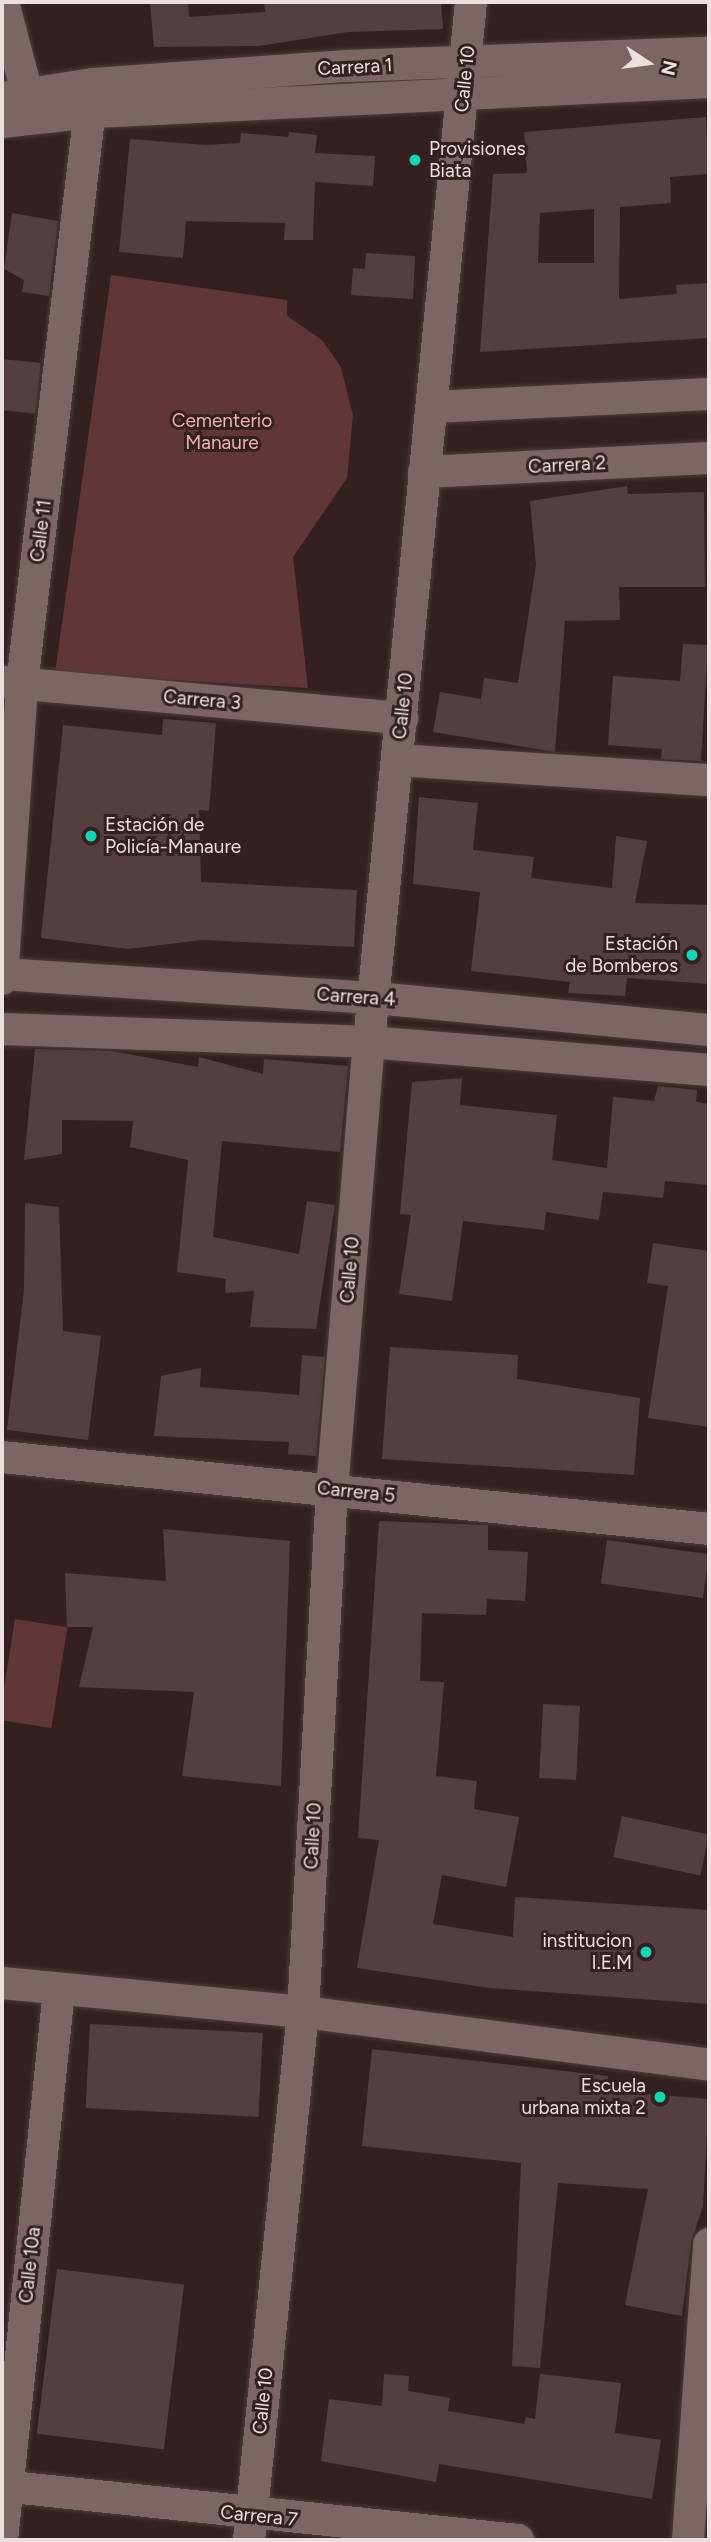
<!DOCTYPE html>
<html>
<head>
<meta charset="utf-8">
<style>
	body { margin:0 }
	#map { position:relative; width:711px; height:2542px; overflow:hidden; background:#342021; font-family:Figtree,sans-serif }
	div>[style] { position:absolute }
	.green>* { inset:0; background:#61363b; transform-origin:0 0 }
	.building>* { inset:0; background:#553e40; transform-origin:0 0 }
	.roads { filter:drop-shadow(0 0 2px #4d3c3e) drop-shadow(0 0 2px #4d3c3e) }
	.minor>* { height:32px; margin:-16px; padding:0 16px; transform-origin:16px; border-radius:16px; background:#7d6566 }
	.dots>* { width:19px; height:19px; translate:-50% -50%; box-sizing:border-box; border:4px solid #342021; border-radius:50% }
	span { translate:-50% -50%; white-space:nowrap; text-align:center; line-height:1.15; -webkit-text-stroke:6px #342021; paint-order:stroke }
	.street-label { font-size:19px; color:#eddfe0 }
	.poi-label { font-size:19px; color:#eddfe0 }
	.left { translate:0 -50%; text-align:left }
	.right { translate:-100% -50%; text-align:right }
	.park-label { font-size:19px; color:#f2b0b5 }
	.frame { position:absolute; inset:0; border:4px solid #eddfe0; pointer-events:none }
	.north { position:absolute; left:613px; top:28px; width:70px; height:70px; -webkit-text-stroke:5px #342021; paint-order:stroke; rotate:103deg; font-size:19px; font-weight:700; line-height:28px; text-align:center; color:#eddfe0 }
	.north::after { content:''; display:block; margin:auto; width:24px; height:32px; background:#eddfe0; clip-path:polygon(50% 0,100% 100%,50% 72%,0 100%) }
</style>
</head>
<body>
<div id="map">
	<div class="green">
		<div style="clip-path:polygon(111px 275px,287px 300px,287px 316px,322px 340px,341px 367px,353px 415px,347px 478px,293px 557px,308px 688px,55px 673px)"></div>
		<div style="left:15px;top:1619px;width:53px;height:102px;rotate:9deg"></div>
	</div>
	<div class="building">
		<div style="clip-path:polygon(150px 2px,188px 2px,189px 17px,265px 12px,264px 2px,441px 2px,443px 29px,348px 32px,259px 46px,154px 47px)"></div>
		<div style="clip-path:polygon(evenodd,706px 117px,709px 174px,670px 177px,671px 203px,620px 207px,619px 299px,677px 294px,676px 285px,709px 283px,709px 338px,480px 352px,493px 174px,527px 173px,524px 132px,706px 117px,594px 209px,594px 263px,538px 263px,540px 213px,594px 209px)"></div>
		<div style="clip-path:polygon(289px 132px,317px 135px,315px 153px,375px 156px,373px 186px,315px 182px,313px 240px,284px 240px,285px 223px,186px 221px,183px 258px,119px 252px,130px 139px,205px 145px,240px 143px,241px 133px,288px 137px)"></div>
		<div style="clip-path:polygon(12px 213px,58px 221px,49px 296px,22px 292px,24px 280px,4px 269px)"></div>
		<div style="clip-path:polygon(366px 253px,415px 256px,413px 299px,351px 295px,353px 268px,365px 269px)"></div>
		<div style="left:2px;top:359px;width:39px;height:51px;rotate:6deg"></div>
		<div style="clip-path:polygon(627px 486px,628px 494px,704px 492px,705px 587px,619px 587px,620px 620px,565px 621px,555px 752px,433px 732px,440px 692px,481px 699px,484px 678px,518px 683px,536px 565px,530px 501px)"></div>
		<div style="clip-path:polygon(683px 644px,708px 645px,701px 761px,661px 759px,662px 749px,608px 745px,613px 676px,680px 681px)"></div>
		<div style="clip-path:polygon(163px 719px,216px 723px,209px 811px,199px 810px,201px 882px,357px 890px,354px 947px,202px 940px,128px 949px,41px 938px,63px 725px,162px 735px)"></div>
		<div style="clip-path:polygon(419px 797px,478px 803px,473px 850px,534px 857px,531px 878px,612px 888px,616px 836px,647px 841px,635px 903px,709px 905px,709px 984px,627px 978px,625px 996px,568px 993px,570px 982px,471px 971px,480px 892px,413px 884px)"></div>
		<div style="clip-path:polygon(35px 1049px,112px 1051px,198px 1067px,199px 1057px,263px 1074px,264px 1059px,348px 1066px,340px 1152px,222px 1141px,213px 1237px,299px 1254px,307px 1201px,335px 1205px,316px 1329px,250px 1327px,254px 1291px,225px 1293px,226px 1279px,177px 1272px,188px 1160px,130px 1147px,133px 1121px,62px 1120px,62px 1154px,24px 1160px)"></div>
		<div style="clip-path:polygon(462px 1078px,460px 1105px,557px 1115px,552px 1160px,607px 1168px,613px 1097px,654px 1101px,658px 1086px,697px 1090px,696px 1102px,709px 1104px,709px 1185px,665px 1181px,663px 1198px,603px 1192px,599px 1220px,546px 1212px,544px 1230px,463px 1221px,452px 1301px,399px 1294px,411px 1215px,400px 1214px,412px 1082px)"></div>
		<div style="clip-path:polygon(25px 1203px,59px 1207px,63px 1331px,101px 1336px,88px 1440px,7px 1430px,24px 1290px)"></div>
		<div style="clip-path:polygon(653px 1243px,709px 1251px,709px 1427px,648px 1418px,668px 1286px,647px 1283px)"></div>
		<div style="clip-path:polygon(390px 1347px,518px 1355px,517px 1379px,640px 1398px,634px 1475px,382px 1459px)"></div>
		<div style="clip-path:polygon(302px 1355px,325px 1357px,316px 1456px,288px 1454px,289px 1442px,154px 1436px,161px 1376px,201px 1368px,200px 1387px,299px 1395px)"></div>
		<div style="clip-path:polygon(379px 1521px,488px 1525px,488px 1550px,528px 1552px,525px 1601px,487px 1599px,486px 1615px,422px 1613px,420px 1681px,444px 1682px,436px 1776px,477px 1781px,474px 1809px,519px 1817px,506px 1887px,442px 1875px,433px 1924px,513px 1937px,515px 1897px,709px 1910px,709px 2004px,490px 1988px,357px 1968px,379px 1840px,358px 1838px)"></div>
		<div style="clip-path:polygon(163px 1529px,290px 1541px,281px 1786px,182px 1776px,194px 1692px,79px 1687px,93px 1627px,67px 1627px,65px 1573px,166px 1581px)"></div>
		<div style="left:607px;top:1540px;width:103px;height:44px;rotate:8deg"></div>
		<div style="left:543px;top:1704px;width:37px;height:74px;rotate:3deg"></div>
		<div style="left:622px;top:1816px;width:89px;height:42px;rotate:12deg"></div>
		<div style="left:90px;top:2024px;width:173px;height:84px;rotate:3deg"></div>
		<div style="clip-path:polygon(372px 2049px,608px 2076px,607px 2091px,709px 2099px,703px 2206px,691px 2243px,682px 2316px,625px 2305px,648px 2189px,558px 2183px,540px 2368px,512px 2366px,521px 2163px,362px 2146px)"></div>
		<div style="left:57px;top:2269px;width:128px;height:166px;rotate:7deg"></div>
		<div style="clip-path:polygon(384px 2374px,409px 2376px,408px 2391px,450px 2398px,448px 2411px,524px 2424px,526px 2417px,535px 2419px,540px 2374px,621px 2383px,615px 2433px,661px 2440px,652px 2499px,439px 2464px,436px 2482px,321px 2461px,329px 2399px,382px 2406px)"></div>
	</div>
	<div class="roads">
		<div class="minor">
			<div style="left:3px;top:2px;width:114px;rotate:75.2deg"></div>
			<div style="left:2px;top:98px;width:92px;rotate:-8.7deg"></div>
			<div style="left:93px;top:84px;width:254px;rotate:-4.1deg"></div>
			<div style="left:346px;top:66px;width:363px;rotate:-2.1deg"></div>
			<div style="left:2px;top:122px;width:93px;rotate:-6.2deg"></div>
			<div style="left:94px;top:112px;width:616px;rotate:-2.79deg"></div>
			<div style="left:432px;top:407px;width:277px;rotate:-2.7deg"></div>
			<div style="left:424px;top:472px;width:285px;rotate:-2.8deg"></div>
			<div style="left:3px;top:682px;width:401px;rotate:5.2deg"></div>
			<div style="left:397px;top:760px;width:313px;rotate:3.7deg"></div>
			<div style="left:2px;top:974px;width:375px;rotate:3.7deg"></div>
			<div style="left:376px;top:998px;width:335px;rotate:5.5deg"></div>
			<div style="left:2px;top:979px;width:296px;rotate:-86.1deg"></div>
			<div style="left:22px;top:684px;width:604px;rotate:-83.25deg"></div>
			<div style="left:2px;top:1029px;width:367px;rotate:2deg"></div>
			<div style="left:369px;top:1042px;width:341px;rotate:4.7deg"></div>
			<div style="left:2px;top:1457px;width:711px;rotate:5.81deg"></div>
			<div style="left:2px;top:1983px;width:302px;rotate:5.5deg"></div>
			<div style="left:303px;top:2012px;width:409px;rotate:7.4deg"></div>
			<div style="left:2px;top:2486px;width:519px;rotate:5.97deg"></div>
			<div style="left:2px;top:2540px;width:553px;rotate:-84.08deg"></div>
			<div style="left:249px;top:2540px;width:531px;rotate:-84.16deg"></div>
			<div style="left:303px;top:2012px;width:523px;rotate:-86.82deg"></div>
			<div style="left:332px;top:1490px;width:450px;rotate:-85.3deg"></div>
			<div style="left:369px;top:1042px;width:1045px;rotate:-84.4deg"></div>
			<div style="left:688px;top:2540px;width:297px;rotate:-85.9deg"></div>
		</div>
	</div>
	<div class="dots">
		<div style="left:415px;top:160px;background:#15d5b3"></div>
		<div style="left:91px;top:836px;background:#15d5b3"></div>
		<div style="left:692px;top:955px;background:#15d5b3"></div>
		<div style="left:646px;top:1952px;background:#15d5b3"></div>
		<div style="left:660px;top:2097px;background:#15d5b3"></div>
	</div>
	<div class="street-label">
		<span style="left:355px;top:67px;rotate:-3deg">Carrera 1</span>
		<span style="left:465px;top:79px;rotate:-84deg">Calle 10</span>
		<span style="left:567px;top:465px;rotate:-3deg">Carrera 2</span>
		<span style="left:41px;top:531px;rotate:-83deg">Calle 11</span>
		<span style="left:202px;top:700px;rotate:5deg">Carrera 3</span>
		<span style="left:403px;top:706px;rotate:-84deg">Calle 10</span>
		<span style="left:356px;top:997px;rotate:4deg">Carrera 4</span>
		<span style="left:350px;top:1270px;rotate:-85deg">Calle 10</span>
		<span style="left:356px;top:1492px;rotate:6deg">Carrera 5</span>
		<span style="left:313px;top:1836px;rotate:-87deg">Calle 10</span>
		<span style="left:30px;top:2265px;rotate:-84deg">Calle 10a</span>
		<span style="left:263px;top:2401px;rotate:-84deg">Calle 10</span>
		<span style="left:259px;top:2516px;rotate:6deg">Carrera 7</span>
	</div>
	<div class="poi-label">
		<span class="left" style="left:429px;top:160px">Provisiones<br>Biata</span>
		<span class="left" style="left:105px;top:836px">Estación de<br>Policía-Manaure</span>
		<span class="right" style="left:678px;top:955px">Estación<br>de Bomberos</span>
		<span class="right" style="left:632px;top:1952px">institucion<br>I.E.M</span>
		<span class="right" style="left:646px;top:2097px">Escuela<br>urbana mixta 2</span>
	</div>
	<div class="park-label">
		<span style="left:222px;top:432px">Cementerio<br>Manaure</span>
	</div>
	<div class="frame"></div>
	<div class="north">N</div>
</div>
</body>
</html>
